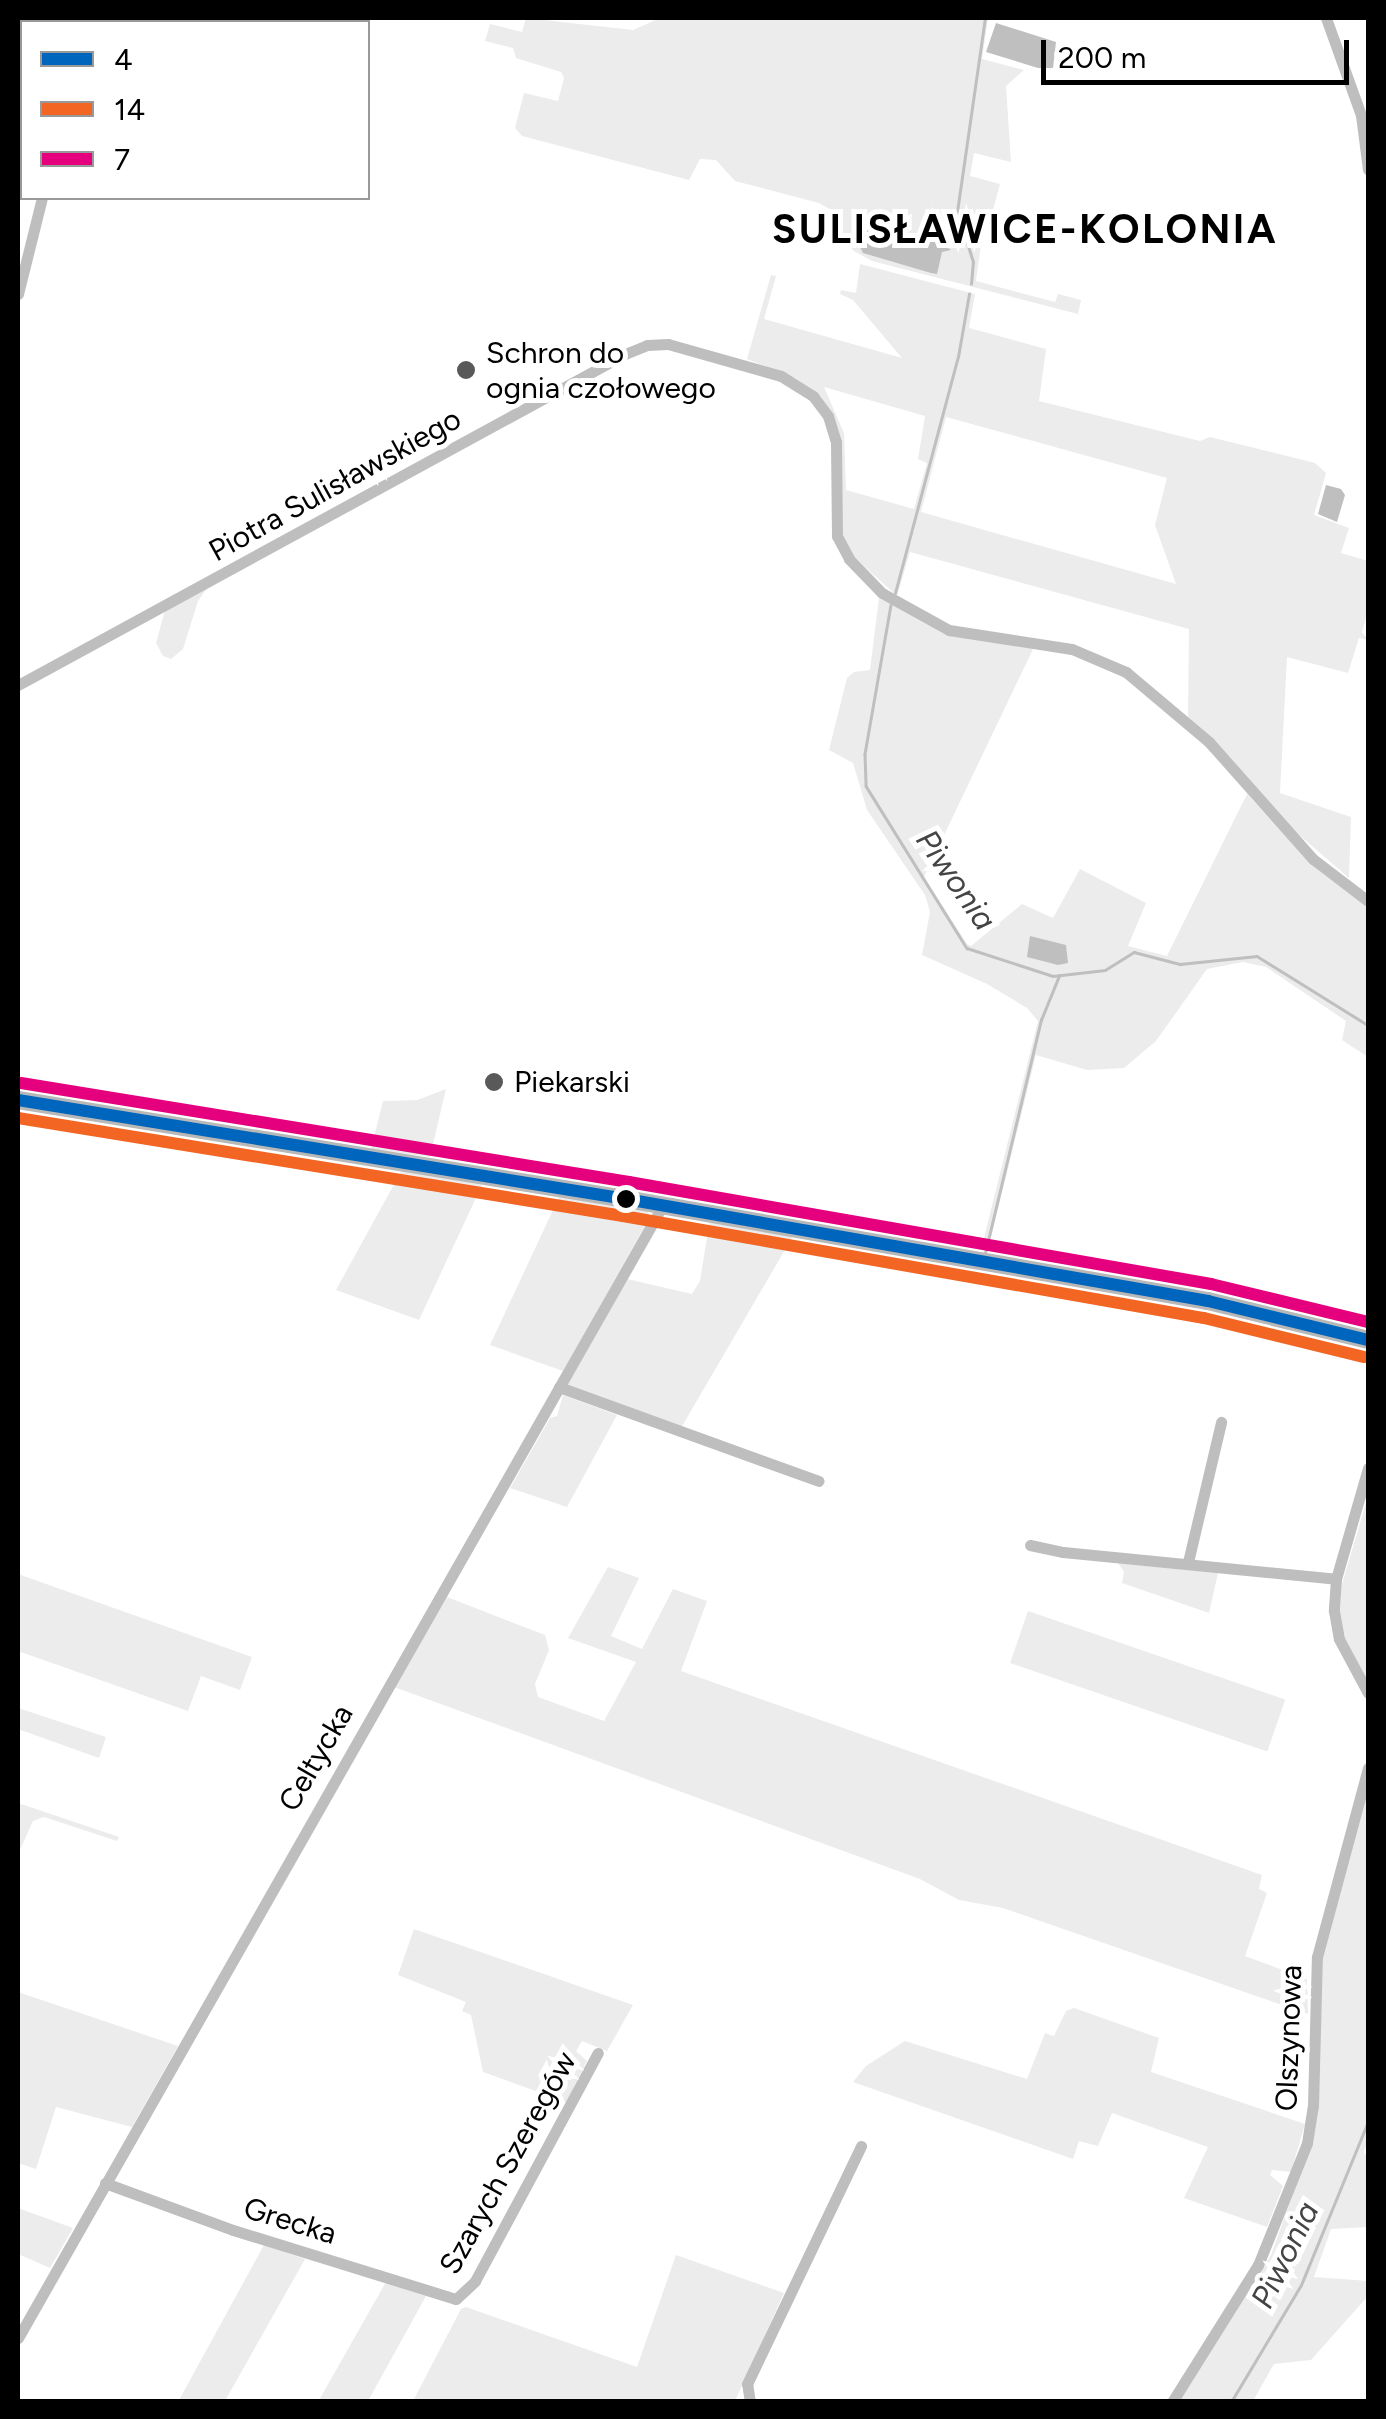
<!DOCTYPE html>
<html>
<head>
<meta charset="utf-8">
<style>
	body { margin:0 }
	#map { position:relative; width:1386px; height:2419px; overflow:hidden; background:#fff; font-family:Figtree,sans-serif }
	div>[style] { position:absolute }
	.green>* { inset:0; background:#ececec; transform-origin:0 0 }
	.water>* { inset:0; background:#bfbfbf }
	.stream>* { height:2.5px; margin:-1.25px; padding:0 1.25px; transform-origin:1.25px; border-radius:1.25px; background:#bfbfbf }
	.street>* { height:11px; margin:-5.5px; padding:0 5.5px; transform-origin:5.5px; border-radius:5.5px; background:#bebebe }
	.secondary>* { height:18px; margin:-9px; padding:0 9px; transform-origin:9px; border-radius:9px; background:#b8b8b8 }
	.bus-1>* { height:12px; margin:-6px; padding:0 6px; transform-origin:6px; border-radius:6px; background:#0065bd }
	.bus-2>* { height:12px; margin:-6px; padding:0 6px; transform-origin:6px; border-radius:6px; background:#f26522 }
	.bus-3>* { height:12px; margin:-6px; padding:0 6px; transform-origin:6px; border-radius:6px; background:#e5007d }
	.dots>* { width:28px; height:28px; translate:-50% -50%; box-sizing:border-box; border:5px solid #fff; border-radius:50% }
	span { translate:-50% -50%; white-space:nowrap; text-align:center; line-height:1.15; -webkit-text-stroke:10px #fff; paint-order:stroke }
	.poi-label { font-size:30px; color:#000 }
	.left { translate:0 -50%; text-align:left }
	.street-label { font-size:30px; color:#000 }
	.water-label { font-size:32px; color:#444; font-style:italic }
	.district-label { font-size:40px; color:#000; font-weight:700; letter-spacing:2.5px }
	.frame { position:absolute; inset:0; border:20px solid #000; pointer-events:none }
	.legend { position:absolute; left:20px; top:20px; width:350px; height:180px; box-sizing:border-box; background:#fff; border:2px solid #999; margin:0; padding:12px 18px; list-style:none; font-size:30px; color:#000 }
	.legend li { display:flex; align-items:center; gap:20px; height:50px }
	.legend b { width:50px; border:2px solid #999 }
	.scale { position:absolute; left:1041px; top:40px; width:308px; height:45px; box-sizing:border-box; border:5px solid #000; border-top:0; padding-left:12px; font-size:30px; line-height:35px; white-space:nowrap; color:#000; -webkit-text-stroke:8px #fff; paint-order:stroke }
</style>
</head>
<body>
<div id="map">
	<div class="green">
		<div style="clip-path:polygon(526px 18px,633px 30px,660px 18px,988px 18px,982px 59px,1024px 70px,1006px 86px,1011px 162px,974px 153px,970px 176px,1000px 184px,991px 217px,985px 216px,976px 281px,1055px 302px,1058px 294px,1081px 300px,1078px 314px,872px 261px,854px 251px,833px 227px,836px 213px,819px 203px,735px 181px,716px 160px,700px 159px,689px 180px,522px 136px,515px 128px,524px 93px,558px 101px,564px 78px,561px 72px,516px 58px,513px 48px,485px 41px,490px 24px,522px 32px)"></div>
		<div style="clip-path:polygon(evenodd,860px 264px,975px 294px,969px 328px,1046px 349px,1039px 401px,1200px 441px,1210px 437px,1315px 463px,1326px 473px,1314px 515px,1349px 528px,1341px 553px,1368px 561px,1368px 610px,1362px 632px,1368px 640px,1359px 638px,1348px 673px,1287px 657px,1280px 793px,1351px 817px,1349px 878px,1290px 827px,1188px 717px,1189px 629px,910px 552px,897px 596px,853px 556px,842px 538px,840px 456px,816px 393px,795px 378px,747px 359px,771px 275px,776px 276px,764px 319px,902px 358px,853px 300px,840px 294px,841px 290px,856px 293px,860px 264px,824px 387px,925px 416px,918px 459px,927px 463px,914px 509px,846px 490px,844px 433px,824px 387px,860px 264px,946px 417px,1167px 478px,1155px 525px,1176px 584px,921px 512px,946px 417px)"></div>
		<div style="clip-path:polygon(208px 587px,198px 601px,183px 649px,171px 659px,163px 656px,156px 643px,165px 610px)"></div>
		<div style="clip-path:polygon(879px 598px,948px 634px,1034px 647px,924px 877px,967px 944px,971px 946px,1022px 904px,1053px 918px,1080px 869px,1146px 903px,1128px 946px,1167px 956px,1247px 794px,1306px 859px,1368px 906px,1368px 1057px,1342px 1040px,1346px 1021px,1266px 967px,1243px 962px,1207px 969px,1156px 1041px,1124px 1068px,1087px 1070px,1036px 1055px,988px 1249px,981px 1250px,1038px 1021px,1027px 1008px,987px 984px,922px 955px,930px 912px,925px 895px,867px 810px,853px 763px,829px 750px,847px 678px,854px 672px,870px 670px)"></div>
		<div style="clip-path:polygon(446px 1089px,430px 1157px,371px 1149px,383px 1101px,417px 1100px)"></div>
		<div style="clip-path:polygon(403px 1168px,482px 1185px,419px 1320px,336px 1290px)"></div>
		<div style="clip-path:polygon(560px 1195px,647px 1210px,650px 1217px,563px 1371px,490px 1345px)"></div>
		<div style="clip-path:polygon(710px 1219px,793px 1236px,681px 1428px,566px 1385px,627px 1279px,692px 1294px,700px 1281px)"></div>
		<div style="clip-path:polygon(563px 1395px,617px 1415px,567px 1507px,510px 1488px,550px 1418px,557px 1416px)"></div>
		<div style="clip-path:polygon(1368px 1496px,1368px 1683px,1344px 1638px,1339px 1611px,1342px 1584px)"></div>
		<div style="clip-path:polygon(1118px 1563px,1218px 1573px,1209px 1613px,1122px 1583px,1124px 1572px)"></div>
		<div style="clip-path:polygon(608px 1567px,639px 1578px,611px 1636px,642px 1649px,673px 1589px,707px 1601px,681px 1671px,1262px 1875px,1259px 1889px,1267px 1893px,1245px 1956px,1307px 1979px,1308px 2014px,1003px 1908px,959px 1900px,920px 1879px,394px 1687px,447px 1597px,545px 1635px,549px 1650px,535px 1684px,538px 1697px,604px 1721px,636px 1662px,568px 1638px)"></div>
		<div style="clip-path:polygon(18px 1574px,252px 1657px,240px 1690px,201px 1676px,188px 1711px,18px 1651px)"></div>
		<div style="left:1028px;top:1611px;width:272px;height:55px;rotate:19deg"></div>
		<div style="clip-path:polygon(18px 1708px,106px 1737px,99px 1758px,18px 1729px)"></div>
		<div style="clip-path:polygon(1368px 1785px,1368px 2140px,1364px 2152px,1368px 2160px,1368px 2227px,1331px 2229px,1314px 2277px,1368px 2281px,1368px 2296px,1311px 2360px,1274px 2364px,1253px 2401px,1179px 2402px,1271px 2255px,1311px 2144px,1318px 2109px,1321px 1961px)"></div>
		<div style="clip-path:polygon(18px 1803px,119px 1837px,117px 1841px,44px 1817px,33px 1821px,18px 1854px)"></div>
		<div style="clip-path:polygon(414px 1929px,633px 2005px,607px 2051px,582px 2041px,576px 2051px,587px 2061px,566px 2102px,483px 2072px,471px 2015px,462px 2011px,466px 2002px,398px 1975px)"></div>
		<div style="clip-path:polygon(18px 1992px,178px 2046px,132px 2127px,56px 2107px,36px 2169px,18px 2163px)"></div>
		<div style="clip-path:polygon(1074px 2008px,1159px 2038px,1151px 2072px,1305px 2124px,1291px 2172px,1272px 2170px,1270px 2175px,1283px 2186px,1267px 2227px,1184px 2198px,1208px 2147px,1112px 2113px,1098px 2146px,1079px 2141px,1073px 2159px,853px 2082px,866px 2066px,905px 2041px,1027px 2079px,1045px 2033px,1054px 2036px,1066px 2011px)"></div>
		<div style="clip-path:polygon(18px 2208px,73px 2228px,50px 2268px,18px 2254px)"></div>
		<div style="clip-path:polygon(264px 2245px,305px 2259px,225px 2401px,178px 2402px)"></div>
		<div style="clip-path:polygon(676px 2255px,784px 2293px,735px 2401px,413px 2401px,461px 2309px,466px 2307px,637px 2367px)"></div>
		<div style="clip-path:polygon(386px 2282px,426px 2296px,368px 2401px,318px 2402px)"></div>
	</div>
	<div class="water">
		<div style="clip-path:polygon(996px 23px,1056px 42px,1053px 68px,1038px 68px,986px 52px)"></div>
		<div style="clip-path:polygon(863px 225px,938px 241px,951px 250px,942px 252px,937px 274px,931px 273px,863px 253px,858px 243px)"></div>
		<div style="clip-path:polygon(1326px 485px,1341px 489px,1345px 495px,1337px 522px,1318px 514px)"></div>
		<div style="clip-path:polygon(1030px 936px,1066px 945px,1068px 963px,1058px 965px,1027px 957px)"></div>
	</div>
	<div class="stream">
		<div style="left:971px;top:284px;width:22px;rotate:-85deg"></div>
		<div style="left:973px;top:262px;width:52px;rotate:-107.7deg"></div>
		<div style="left:957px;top:212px;width:196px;rotate:-81.8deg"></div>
		<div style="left:895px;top:593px;width:244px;rotate:-75.1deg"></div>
		<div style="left:958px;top:357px;width:64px;rotate:-80.1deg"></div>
		<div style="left:891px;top:605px;width:151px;rotate:99.9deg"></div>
		<div style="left:865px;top:754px;width:32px;rotate:88deg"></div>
		<div style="left:866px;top:786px;width:191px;rotate:58.1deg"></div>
		<div style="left:967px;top:948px;width:90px;rotate:18deg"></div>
		<div style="left:1053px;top:976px;width:52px;rotate:-6.6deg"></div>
		<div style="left:1105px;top:970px;width:34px;rotate:-32deg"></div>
		<div style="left:1134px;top:952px;width:48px;rotate:14.6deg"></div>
		<div style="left:1180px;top:964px;width:77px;rotate:-5.9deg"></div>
		<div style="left:1257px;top:956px;width:131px;rotate:31.9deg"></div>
		<div style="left:985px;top:1253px;width:240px;rotate:-76.5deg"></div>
		<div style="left:1041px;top:1020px;width:48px;rotate:-67.8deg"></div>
		<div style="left:1231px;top:2402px;width:136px;rotate:-59.1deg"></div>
		<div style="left:1301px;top:2285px;width:176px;rotate:-67.7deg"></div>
	</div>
	<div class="street">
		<div style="left:1326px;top:18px;width:103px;rotate:70.2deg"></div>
		<div style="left:1361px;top:115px;width:55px;rotate:82.7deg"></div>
		<div style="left:86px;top:22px;width:4px;rotate:-76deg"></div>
		<div style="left:18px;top:294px;width:99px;rotate:-76deg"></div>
		<div style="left:18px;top:685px;width:691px;rotate:-28.6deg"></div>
		<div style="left:625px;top:354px;width:24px;rotate:-22deg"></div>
		<div style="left:647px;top:345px;width:21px;rotate:-3deg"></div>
		<div style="left:668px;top:344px;width:117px;rotate:15.8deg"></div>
		<div style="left:781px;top:376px;width:38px;rotate:32deg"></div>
		<div style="left:813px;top:396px;width:25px;rotate:53deg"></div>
		<div style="left:828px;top:416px;width:27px;rotate:73deg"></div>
		<div style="left:836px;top:442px;width:94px;rotate:89.4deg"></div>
		<div style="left:837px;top:536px;width:26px;rotate:62deg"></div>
		<div style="left:849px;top:559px;width:47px;rotate:45.9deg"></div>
		<div style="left:882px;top:593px;width:77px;rotate:28.9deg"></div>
		<div style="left:949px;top:630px;width:124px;rotate:8.8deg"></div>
		<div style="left:1072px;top:649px;width:59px;rotate:23.1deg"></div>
		<div style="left:1126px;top:672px;width:109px;rotate:40.1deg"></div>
		<div style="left:1209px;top:742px;width:157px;rotate:48.4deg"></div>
		<div style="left:1313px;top:859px;width:69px;rotate:37.4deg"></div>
		<div style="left:559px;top:1387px;width:276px;rotate:19.9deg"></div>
		<div style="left:1368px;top:1468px;width:116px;rotate:106.1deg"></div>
		<div style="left:1336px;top:1579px;width:32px;rotate:94deg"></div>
		<div style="left:1334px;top:1611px;width:28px;rotate:80deg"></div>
		<div style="left:1339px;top:1639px;width:61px;rotate:61.8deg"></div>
		<div style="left:1030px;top:1545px;width:34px;rotate:12deg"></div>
		<div style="left:1063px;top:1552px;width:274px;rotate:5.6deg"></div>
		<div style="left:1188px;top:1562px;width:144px;rotate:-76.7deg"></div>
		<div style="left:105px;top:2183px;width:136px;rotate:20.2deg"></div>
		<div style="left:233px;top:2230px;width:233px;rotate:17.2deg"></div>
		<div style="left:456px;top:2299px;width:26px;rotate:-43deg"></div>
		<div style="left:475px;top:2281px;width:259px;rotate:-61.7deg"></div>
		<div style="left:18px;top:2338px;width:1304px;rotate:-60.35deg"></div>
		<div style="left:750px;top:2402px;width:18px;rotate:-99deg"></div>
		<div style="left:747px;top:2384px;width:264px;rotate:-64.4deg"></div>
		<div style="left:1172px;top:2402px;width:162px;rotate:-57.9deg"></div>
		<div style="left:1258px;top:2265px;width:131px;rotate:-68.1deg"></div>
		<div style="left:1307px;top:2143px;width:37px;rotate:-81deg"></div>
		<div style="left:1313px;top:2106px;width:149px;rotate:-88.5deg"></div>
		<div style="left:1317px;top:1957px;width:196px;rotate:-74.9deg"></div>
	</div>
	<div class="secondary">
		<div style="left:18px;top:1100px;width:616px;rotate:9.25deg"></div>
		<div style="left:626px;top:1199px;width:591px;rotate:9.94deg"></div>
		<div style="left:1208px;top:1301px;width:165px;rotate:13.7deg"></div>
	</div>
	<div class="bus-1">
		<div style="left:18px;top:1100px;width:616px;rotate:9.25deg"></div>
		<div style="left:626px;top:1199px;width:591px;rotate:9.94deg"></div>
		<div style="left:1208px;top:1301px;width:165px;rotate:13.7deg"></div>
	</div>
	<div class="bus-2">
		<div style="left:18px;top:1118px;width:613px;rotate:9.2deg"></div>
		<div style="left:623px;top:1216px;width:590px;rotate:9.96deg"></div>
		<div style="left:1204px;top:1318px;width:165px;rotate:13.7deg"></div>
	</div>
	<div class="bus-3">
		<div style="left:21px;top:1083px;width:616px;rotate:9.25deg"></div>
		<div style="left:629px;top:1182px;width:591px;rotate:9.94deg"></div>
		<div style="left:1211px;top:1284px;width:162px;rotate:13.6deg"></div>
	</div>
	<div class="dots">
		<div style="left:466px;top:370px;background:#595959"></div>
		<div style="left:494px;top:1082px;background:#595959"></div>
		<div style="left:626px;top:1199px;background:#000"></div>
	</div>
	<div class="poi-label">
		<span class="left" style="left:486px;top:370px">Schron do<br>ognia czołowego</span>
		<span class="left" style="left:514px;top:1082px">Piekarski</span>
	</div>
	<div class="street-label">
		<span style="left:335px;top:485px;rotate:-29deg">Piotra Sulisławskiego</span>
		<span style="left:316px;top:1758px;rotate:-60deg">Celtycka</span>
		<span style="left:1289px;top:2038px;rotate:-88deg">Olszynowa</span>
		<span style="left:508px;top:2163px;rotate:-61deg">Szarych Szeregów</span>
		<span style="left:290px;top:2221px;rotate:17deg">Grecka</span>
	</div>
	<div class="water-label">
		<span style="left:956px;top:880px;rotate:55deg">Piwonia</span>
		<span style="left:1285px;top:2255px;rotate:-64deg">Piwonia</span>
	</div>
	<div class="district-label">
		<span style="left:1025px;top:229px">SULISŁAWICE-KOLONIA</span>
	</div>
	<div class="frame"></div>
	<ul class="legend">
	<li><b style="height:12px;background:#0065bd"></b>4</li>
	<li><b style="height:12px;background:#f26522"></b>14</li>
	<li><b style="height:12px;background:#e5007d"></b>7</li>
	</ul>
	<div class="scale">200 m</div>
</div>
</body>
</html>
